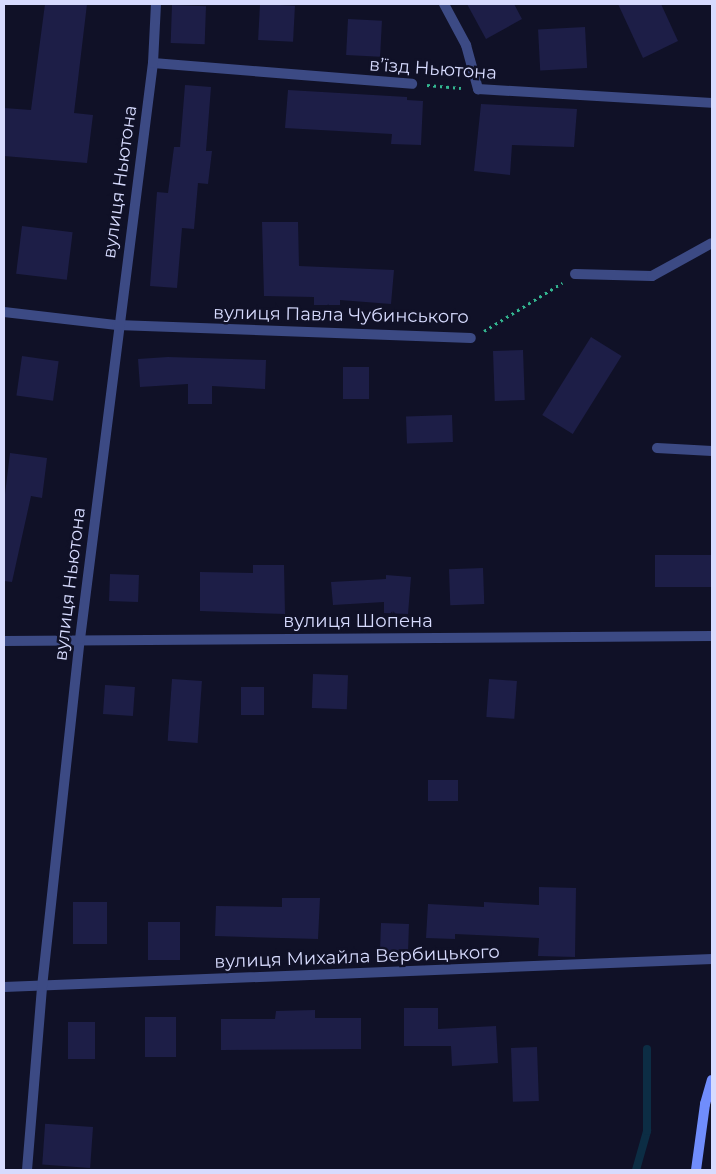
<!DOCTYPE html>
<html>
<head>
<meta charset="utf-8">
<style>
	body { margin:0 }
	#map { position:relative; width:716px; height:1174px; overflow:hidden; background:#101127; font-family:Montserrat,sans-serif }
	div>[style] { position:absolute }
	.stream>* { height:8px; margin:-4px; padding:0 4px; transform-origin:4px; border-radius:4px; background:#0c2d44 }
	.building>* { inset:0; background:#1d1e47; transform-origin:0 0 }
	.path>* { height:3px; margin-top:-1.5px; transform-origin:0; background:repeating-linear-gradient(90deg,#33b690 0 2.5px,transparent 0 6.5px) }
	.service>* { height:10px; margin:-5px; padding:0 5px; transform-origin:5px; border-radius:5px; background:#3c4a84 }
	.minor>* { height:10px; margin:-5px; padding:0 5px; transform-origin:5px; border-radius:5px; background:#3c4a84 }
	.secondary>* { height:10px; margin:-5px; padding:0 5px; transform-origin:5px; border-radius:5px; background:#708dfc }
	span { translate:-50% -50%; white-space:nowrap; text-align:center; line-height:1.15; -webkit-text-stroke:5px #101127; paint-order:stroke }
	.street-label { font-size:18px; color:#d7dbfe }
	.frame { position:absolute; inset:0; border:5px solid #d7dbfe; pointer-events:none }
</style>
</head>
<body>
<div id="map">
	<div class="stream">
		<div style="left:636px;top:1170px;width:41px;rotate:-74.2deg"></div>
		<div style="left:647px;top:1131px;width:82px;rotate:-90deg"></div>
	</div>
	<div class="building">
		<div style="clip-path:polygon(45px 4px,87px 4px,74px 113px,93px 115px,87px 163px,4px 156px,4px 108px,31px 110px)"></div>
		<div style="left:260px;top:4px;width:35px;height:36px;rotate:3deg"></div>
		<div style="clip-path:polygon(467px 4px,514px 4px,522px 19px,486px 39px)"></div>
		<div style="clip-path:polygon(618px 4px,661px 4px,678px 41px,643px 58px)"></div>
		<div style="left:172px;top:5px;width:34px;height:38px;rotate:2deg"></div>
		<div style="left:348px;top:19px;width:34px;height:36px;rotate:3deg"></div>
		<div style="left:585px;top:27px;width:41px;height:47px;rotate:87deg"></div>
		<div style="clip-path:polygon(185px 85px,211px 87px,206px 151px,212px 151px,208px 184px,198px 183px,194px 229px,182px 228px,177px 288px,150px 286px,157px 192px,168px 193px,174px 147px,180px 147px)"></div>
		<div style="clip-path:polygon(288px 90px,407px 97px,407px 100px,423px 101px,421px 145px,391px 144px,392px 134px,285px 128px)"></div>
		<div style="clip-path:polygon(481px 104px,577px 109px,574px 147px,512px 145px,510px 175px,474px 171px)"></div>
		<div style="clip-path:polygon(262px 222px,298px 222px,299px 266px,394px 270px,391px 304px,340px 300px,340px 305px,314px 305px,314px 297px,264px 296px)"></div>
		<div style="left:22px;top:226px;width:51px;height:48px;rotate:7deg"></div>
		<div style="left:591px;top:337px;width:36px;height:92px;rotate:32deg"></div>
		<div style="left:523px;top:350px;width:50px;height:30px;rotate:88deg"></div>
		<div style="left:22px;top:356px;width:37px;height:40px;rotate:8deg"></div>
		<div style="clip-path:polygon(168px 357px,266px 360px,265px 389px,212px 386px,212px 404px,188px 404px,188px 384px,140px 387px,138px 359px)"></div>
		<div style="left:343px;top:367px;width:26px;height:32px"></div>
		<div style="left:452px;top:415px;width:27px;height:46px;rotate:88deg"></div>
		<div style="clip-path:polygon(10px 453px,47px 458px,42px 498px,31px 496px,12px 582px,4px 581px,4px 502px)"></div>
		<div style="left:712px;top:555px;width:32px;height:57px;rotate:90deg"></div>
		<div style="clip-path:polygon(253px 565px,284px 565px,285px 614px,200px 611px,200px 572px,253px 573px)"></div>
		<div style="left:483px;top:568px;width:36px;height:34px;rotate:88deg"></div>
		<div style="left:110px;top:574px;width:29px;height:27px;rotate:2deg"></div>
		<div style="clip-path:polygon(386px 575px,411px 577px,408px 614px,384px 613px,384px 602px,333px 605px,331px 582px,386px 579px)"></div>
		<div style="left:313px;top:674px;width:35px;height:34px;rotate:2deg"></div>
		<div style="left:172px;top:679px;width:30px;height:62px;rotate:4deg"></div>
		<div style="left:489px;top:679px;width:28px;height:38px;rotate:4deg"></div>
		<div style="left:105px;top:685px;width:30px;height:29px;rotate:4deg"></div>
		<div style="left:241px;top:687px;width:23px;height:28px"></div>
		<div style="left:428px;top:780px;width:30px;height:21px"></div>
		<div style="clip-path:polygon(539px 887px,576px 888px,575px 957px,538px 956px,539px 938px,455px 934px,455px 939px,426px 938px,428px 904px,484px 907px,484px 902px,539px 905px)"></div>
		<div style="clip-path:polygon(282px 898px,320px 898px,318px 939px,215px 936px,216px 906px,282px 907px)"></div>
		<div style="left:73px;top:902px;width:34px;height:42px"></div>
		<div style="left:148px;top:922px;width:32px;height:38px"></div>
		<div style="left:381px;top:923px;width:28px;height:34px;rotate:2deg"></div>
		<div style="clip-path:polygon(404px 1008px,438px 1008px,438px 1029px,496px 1026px,498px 1063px,452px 1066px,451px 1046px,404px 1046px)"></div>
		<div style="clip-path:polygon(315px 1010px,315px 1018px,361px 1018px,361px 1049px,221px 1050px,221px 1019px,275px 1019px,276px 1011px)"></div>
		<div style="left:145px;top:1017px;width:31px;height:40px"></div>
		<div style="left:68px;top:1022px;width:27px;height:37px"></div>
		<div style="left:537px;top:1047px;width:54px;height:26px;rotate:88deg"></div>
		<div style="left:93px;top:1127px;width:41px;height:48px;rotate:94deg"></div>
	</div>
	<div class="path">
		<div style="left:427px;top:85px;width:34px;rotate:5deg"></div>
		<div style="left:484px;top:331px;width:92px;rotate:-31.6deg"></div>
	</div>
	<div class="service">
		<div style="left:657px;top:448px;width:55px;rotate:3.1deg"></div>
	</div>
	<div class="minor">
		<div style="left:444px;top:4px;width:47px;rotate:61.8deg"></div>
		<div style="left:466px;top:45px;width:46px;rotate:74.7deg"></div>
		<div style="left:478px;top:89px;width:234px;rotate:3.4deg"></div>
		<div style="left:153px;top:63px;width:260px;rotate:4.6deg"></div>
		<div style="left:575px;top:274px;width:77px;rotate:1.5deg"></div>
		<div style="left:652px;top:276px;width:68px;rotate:-28.8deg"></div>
		<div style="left:4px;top:312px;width:114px;rotate:6.6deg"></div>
		<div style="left:117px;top:325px;width:354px;rotate:2.1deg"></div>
		<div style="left:4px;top:641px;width:708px;rotate:-0.4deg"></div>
		<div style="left:4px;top:987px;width:709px;rotate:-2.26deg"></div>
		<div style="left:27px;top:1170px;width:184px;rotate:-85.3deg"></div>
		<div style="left:42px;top:987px;width:350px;rotate:-83.8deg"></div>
		<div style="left:80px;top:639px;width:581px;rotate:-82.78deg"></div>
		<div style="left:153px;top:63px;width:59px;rotate:-87.1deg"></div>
	</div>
	<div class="secondary">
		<div style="left:696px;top:1170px;width:67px;rotate:-82.2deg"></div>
		<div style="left:705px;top:1104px;width:25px;rotate:-74deg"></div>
	</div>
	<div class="street-label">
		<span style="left:433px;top:69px;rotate:4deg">в’їзд Ньютона</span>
		<span style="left:120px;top:182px;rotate:-82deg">вулиця Ньютона</span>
		<span style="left:341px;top:315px;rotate:1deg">вулиця Павла Чубинського</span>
		<span style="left:70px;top:584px;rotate:-83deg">вулиця Ньютона</span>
		<span style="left:358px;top:621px">вулиця Шопена</span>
		<span style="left:357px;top:957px;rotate:-2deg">вулиця Михайла Вербицького</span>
	</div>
	<div class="frame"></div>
</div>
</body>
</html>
